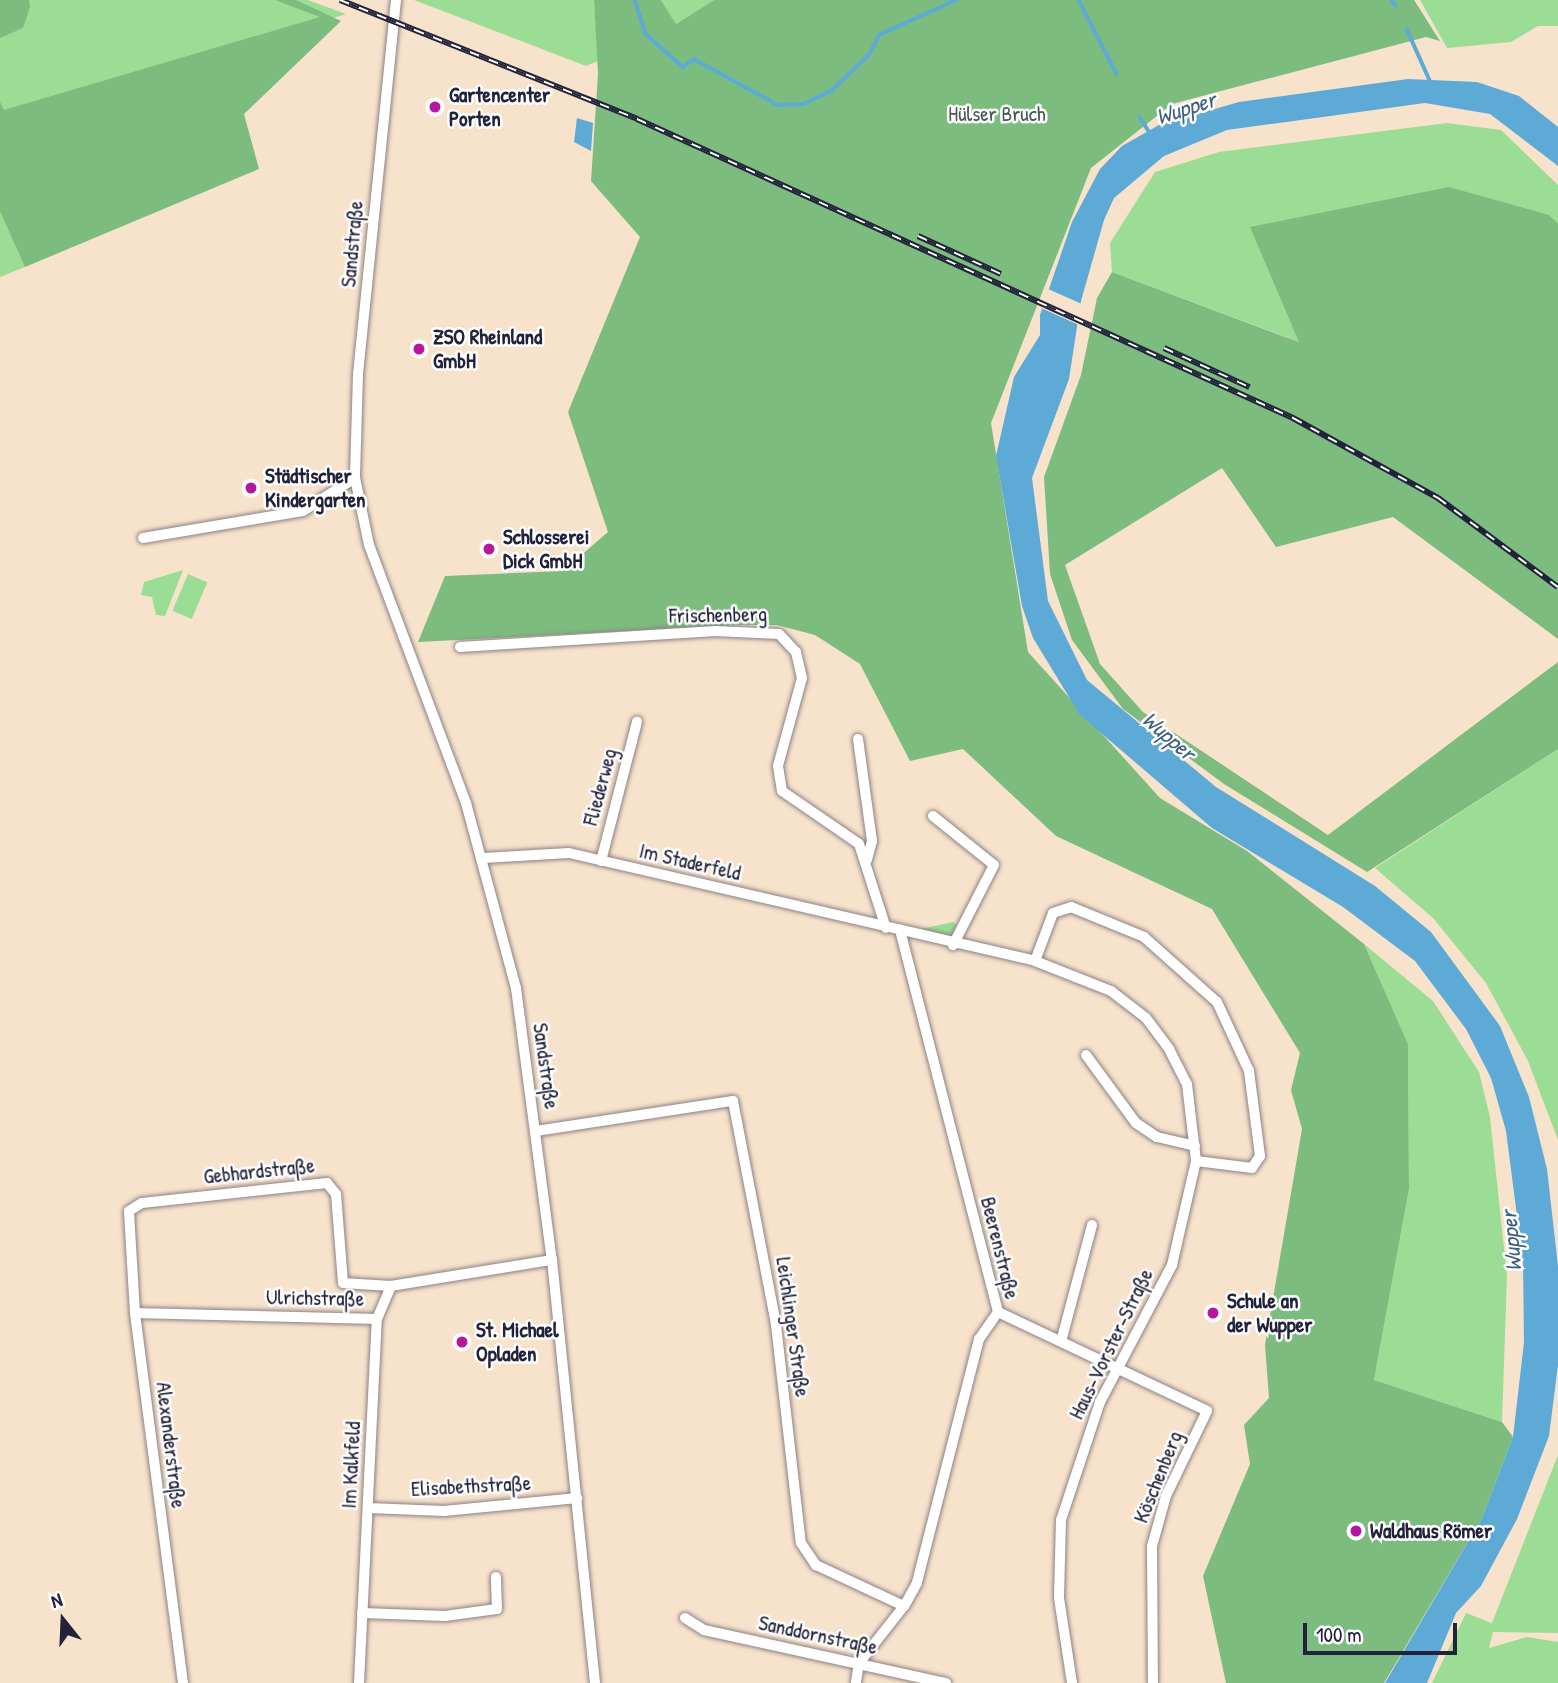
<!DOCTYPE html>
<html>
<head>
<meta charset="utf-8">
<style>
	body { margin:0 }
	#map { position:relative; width:1558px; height:1683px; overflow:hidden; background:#f7e2cc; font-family:"Patrick Hand",sans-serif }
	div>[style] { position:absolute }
	.green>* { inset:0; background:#9bdd95; transform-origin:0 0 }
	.forest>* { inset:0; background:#7cbc7e }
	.water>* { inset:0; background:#5eaad7 }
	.pier>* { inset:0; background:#f7e2cc }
	.stream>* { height:3.5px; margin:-1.75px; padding:0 1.75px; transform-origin:1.75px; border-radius:1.75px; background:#5eaad7 }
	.roads { filter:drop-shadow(0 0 2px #8c8284) drop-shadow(0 0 2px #8c8284) }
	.minor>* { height:10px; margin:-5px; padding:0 5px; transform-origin:5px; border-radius:5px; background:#fff }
	.rail>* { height:6px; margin-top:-3px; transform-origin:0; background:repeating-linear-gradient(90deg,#fff 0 10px,#22223b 0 20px); box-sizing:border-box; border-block:2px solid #22223b }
	.dots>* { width:19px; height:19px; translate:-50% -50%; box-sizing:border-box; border:4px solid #fff; border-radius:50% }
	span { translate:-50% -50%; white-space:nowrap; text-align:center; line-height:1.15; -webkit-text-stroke:5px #fff; paint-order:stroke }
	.poi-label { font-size:21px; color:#22223b; font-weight:700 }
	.left { translate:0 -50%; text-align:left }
	.park-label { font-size:21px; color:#465a56 }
	.street-label { font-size:21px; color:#22223b }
	.water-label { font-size:23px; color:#3d5f81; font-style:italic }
	.north { position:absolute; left:28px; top:1585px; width:70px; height:70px; -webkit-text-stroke:5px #fff; paint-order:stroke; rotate:342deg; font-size:19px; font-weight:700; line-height:28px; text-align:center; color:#22223b }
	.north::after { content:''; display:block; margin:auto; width:24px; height:32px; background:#22223b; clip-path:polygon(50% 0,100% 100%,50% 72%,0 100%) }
	.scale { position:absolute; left:1303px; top:1623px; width:154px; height:32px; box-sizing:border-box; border:4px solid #22223b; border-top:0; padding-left:9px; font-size:21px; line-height:24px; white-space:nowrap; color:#22223b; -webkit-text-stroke:5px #fff; paint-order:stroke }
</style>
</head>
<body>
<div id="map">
	<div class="green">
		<div style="clip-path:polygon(0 0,308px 0,346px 14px,20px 115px,25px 267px,0 277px)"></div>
		<div style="clip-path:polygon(414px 0,594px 0,598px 61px,586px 66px)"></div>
		<div style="clip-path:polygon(661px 0,714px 0,676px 24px)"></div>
		<div style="clip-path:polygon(1420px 0,1558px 0,1558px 26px,1538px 26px,1511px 42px,1447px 48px)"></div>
		<div style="clip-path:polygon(1447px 123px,1501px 130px,1558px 185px,1558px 544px,1311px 355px,1281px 296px,1300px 342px,1112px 272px,1110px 243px,1155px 172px,1219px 152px)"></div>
		<div style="clip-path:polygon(183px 570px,165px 616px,156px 615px,152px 597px,141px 595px,144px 582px)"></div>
		<div style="left:188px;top:574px;width:21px;height:40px;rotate:23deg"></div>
		<div style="clip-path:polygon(1558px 749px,1558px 1140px,1528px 1061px,1486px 983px,1433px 918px,1375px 868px)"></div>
		<div style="clip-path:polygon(953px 922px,959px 927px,949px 941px,916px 930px)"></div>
		<div style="clip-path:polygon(1364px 944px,1433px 1001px,1479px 1072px,1490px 1117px,1507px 1276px,1502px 1422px,1374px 1380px,1409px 1189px,1408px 1044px)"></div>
		<div style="clip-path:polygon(1558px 1455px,1558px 1633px,1493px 1632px,1489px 1648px,1527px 1637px,1558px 1642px,1558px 1683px,1432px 1683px,1466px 1613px,1492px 1623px)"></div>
	</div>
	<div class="forest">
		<div style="clip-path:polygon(0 0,29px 0,30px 7px,23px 28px,0 38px)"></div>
		<div style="clip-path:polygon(275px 0,296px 0,341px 21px,244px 114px,259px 169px,25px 267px,0 211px,0 102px,4px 110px,320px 17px)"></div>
		<div style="clip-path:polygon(594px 0,661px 0,676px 24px,714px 0,1414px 0,1440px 41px,1426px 37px,1172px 104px,1091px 168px,991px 423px,1028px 652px,1160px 798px,1247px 851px,1364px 944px,1408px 1044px,1409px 1189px,1374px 1380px,1502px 1422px,1513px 1437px,1482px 1518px,1384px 1683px,1226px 1683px,1203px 1576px,1250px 1464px,1244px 1425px,1269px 1398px,1265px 1345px,1302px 1129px,1291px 1090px,1300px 1053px,1212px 909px,1056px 836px,963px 749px,910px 761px,860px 664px,815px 635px,777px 625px,740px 625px,418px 642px,445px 576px,563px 571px,608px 532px,568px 412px,640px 237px,591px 181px,598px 74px)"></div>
		<div style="clip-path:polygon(1449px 187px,1549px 215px,1558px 224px,1558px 639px,1393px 517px,1276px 547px,1222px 468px,1065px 565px,1100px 664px,1143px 712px,1328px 835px,1558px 662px,1558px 749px,1367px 872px,1224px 784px,1123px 709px,1072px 640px,1050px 574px,1044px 477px,1081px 375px,1097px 298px,1112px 272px,1299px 342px,1250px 227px)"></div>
	</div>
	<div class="water">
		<div style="clip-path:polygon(1408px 79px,1477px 82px,1519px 96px,1558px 127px,1558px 166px,1490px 114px,1425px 103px,1227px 130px,1164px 156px,1114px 198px,1104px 220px,1081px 301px,1069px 379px,1032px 478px,1048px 601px,1087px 680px,1216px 787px,1375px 886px,1431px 932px,1500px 1026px,1529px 1097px,1547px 1169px,1558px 1266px,1558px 1365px,1549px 1436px,1517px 1519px,1481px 1586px,1456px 1613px,1427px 1683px,1385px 1683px,1482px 1518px,1513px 1437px,1524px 1342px,1523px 1262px,1506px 1131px,1491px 1078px,1466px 1029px,1415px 961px,1343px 907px,1212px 828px,1080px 715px,1033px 638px,1022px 606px,996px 456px,1014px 377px,1040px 335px,1040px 315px,1072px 222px,1100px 169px,1122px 146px,1159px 125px,1239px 102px)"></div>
		<div style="clip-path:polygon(577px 118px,593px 123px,591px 151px,574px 142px)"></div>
	</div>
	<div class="pier">
		<div style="clip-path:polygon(1046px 288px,1084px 305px,1081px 326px,1039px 307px)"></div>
	</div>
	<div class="stream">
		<div style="left:635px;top:0;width:36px;rotate:72deg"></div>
		<div style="left:646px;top:34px;width:50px;rotate:41.7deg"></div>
		<div style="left:683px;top:67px;width:14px;rotate:-36deg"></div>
		<div style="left:694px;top:59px;width:96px;rotate:28.7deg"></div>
		<div style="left:778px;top:105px;width:26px;rotate:-2deg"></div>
		<div style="left:804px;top:104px;width:30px;rotate:-26deg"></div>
		<div style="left:831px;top:91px;width:52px;rotate:-43.5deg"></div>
		<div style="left:869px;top:55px;width:22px;rotate:-63deg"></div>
		<div style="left:879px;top:35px;width:85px;rotate:-24.4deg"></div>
		<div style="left:1079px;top:0;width:83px;rotate:62.8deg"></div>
		<div style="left:1392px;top:0;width:7px;rotate:56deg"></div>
		<div style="left:1407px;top:29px;width:61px;rotate:65.9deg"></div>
		<div style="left:1140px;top:117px;width:19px;rotate:58deg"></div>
	</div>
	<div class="roads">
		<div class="minor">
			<div style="left:396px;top:0;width:376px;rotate:95.8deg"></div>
			<div style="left:358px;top:374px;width:104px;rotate:91.7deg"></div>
			<div style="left:355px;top:478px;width:68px;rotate:78.2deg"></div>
			<div style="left:369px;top:545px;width:276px;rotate:69.4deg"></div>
			<div style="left:466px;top:803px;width:192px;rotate:74.9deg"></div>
			<div style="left:516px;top:988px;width:274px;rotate:82.5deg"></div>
			<div style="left:552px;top:1260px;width:425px;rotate:84.2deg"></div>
			<div style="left:143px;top:538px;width:162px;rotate:-9.6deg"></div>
			<div style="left:303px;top:511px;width:62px;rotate:-32.4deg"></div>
			<div style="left:460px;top:647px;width:256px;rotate:-3.6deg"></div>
			<div style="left:715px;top:631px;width:64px;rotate:2.7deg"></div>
			<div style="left:779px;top:634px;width:25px;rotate:47deg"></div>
			<div style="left:796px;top:652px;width:27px;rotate:77deg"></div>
			<div style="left:802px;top:678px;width:91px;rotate:105.3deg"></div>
			<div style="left:778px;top:766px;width:25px;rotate:81deg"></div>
			<div style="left:782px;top:791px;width:93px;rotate:34.5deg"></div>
			<div style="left:859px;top:844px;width:88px;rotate:72.2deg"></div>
			<div style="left:858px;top:739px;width:103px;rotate:82.2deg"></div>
			<div style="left:872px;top:841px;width:20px;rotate:105deg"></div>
			<div style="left:933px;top:816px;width:78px;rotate:38.8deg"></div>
			<div style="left:994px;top:865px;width:90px;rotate:117.1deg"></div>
			<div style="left:484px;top:858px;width:85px;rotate:-3.4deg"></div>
			<div style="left:569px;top:853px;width:478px;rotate:13deg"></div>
			<div style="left:1035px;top:961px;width:82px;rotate:21.5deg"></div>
			<div style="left:1111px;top:991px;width:44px;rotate:37.6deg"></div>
			<div style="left:1146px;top:1018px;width:39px;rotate:53deg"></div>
			<div style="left:1169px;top:1049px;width:39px;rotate:63deg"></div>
			<div style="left:1187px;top:1084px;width:78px;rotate:83.3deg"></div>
			<div style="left:1196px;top:1161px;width:107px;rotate:103deg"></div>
			<div style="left:1172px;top:1265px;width:155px;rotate:117.7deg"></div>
			<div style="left:1100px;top:1402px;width:124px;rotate:108.3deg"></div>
			<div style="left:1061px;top:1520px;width:78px;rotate:91.5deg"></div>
			<div style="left:1059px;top:1598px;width:86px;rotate:81.3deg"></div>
			<div style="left:601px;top:861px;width:144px;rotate:-75.5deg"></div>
			<div style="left:901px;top:934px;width:390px;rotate:75.6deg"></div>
			<div style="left:998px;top:1312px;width:33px;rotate:125deg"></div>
			<div style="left:979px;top:1339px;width:252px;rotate:104.3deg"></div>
			<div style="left:917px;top:1583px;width:26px;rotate:119deg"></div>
			<div style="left:1035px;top:961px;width:51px;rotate:-69.4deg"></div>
			<div style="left:1053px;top:913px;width:19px;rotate:-18deg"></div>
			<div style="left:1071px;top:907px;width:79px;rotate:22.3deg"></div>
			<div style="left:1144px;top:937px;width:98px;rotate:41.7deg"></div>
			<div style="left:1217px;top:1002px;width:76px;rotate:65.1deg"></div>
			<div style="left:1249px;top:1071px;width:86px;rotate:82.6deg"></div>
			<div style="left:1260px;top:1156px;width:14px;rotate:124deg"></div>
			<div style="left:1252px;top:1168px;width:56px;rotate:-172.9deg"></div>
			<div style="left:1086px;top:1055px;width:84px;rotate:53.7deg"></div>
			<div style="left:1136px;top:1123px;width:25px;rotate:34deg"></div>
			<div style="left:1157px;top:1137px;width:39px;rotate:13deg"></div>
			<div style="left:536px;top:1131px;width:199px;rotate:-8.7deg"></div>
			<div style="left:733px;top:1101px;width:228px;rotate:79.1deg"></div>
			<div style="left:776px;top:1325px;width:219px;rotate:83.5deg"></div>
			<div style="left:801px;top:1543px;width:27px;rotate:56deg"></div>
			<div style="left:816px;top:1565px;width:97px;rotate:25deg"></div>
			<div style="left:904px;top:1606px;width:73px;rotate:128.3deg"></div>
			<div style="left:859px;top:1663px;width:20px;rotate:99deg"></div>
			<div style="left:998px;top:1312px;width:231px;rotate:25.3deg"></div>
			<div style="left:1207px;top:1411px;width:94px;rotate:115.8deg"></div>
			<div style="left:1166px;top:1496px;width:52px;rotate:105.6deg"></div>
			<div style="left:1152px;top:1546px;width:137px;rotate:89.6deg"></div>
			<div style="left:135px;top:1313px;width:242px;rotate:1.4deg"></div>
			<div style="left:377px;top:1319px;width:36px;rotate:-67deg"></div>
			<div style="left:391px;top:1286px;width:163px;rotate:-9.2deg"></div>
			<div style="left:1062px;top:1338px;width:117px;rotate:-75.1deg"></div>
			<div style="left:368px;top:1508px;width:76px;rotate:2.3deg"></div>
			<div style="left:444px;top:1511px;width:134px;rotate:-5.6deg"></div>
			<div style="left:362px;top:1613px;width:83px;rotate:2.1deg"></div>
			<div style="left:445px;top:1616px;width:52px;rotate:-7.7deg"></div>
			<div style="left:497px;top:1609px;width:32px;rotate:-92deg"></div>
			<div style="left:685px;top:1618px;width:22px;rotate:32deg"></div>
			<div style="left:704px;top:1630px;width:248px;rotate:12.4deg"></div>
			<div style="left:183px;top:1683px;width:373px;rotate:-97.4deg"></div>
			<div style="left:135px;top:1313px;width:102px;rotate:-93.4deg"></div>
			<div style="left:129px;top:1211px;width:15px;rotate:-32deg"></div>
			<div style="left:142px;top:1203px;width:186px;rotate:-6.2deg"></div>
			<div style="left:327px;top:1183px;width:14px;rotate:51deg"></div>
			<div style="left:336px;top:1194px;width:89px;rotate:85.5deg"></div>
			<div style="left:343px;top:1283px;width:48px;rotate:3.6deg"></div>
			<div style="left:359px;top:1683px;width:364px;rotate:-87.2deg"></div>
		</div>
	</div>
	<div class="rail">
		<div style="left:340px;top:0;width:320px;rotate:21.8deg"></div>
		<div style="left:637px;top:119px;width:721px;rotate:24.5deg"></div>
		<div style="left:1293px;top:418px;width:166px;rotate:28.9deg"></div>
		<div style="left:1438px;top:498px;width:149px;rotate:36.6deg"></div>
		<div style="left:918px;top:236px;width:91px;rotate:24.6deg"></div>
		<div style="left:1164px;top:348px;width:94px;rotate:24.6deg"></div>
	</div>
	<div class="dots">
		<div style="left:435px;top:107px;background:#b5179e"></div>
		<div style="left:419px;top:349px;background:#b5179e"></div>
		<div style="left:251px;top:488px;background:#b5179e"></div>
		<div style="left:489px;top:549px;background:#b5179e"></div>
		<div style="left:1213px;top:1313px;background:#b5179e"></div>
		<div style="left:462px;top:1342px;background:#b5179e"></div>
		<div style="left:1356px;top:1531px;background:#b5179e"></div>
	</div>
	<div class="poi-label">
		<span class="left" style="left:449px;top:107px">Gartencenter<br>Porten</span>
		<span class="left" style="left:433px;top:349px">ZSO Rheinland<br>GmbH</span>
		<span class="left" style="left:265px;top:488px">Städtischer<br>Kindergarten</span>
		<span class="left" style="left:503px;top:549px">Schlosserei<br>Dick GmbH</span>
		<span class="left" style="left:1227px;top:1313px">Schule an<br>der Wupper</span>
		<span class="left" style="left:476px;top:1342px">St. Michael<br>Opladen</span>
		<span class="left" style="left:1370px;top:1531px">Waldhaus Römer</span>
	</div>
	<div class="park-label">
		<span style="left:997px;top:114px">Hülser Bruch</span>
	</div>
	<div class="street-label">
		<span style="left:352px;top:244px;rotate:-85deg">Sandstraße</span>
		<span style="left:718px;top:615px;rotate:-1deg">Frischenberg</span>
		<span style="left:600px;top:787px;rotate:-75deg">Fliederweg</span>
		<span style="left:690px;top:862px;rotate:13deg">Im Staderfeld</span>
		<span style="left:546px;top:1066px;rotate:82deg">Sandstraße</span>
		<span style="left:259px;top:1171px;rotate:-6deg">Gebhardstraße</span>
		<span style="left:1000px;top:1248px;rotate:76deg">Beerenstraße</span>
		<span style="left:315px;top:1298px;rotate:1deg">Ulrichstraße</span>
		<span style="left:793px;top:1327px;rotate:82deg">Leichlinger Straße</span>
		<span style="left:1111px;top:1344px;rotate:-64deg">Haus-Vorster-Straße</span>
		<span style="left:171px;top:1445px;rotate:83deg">Alexanderstraße</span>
		<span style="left:351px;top:1465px;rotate:-87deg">Im Kalkfeld</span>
		<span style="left:1158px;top:1477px;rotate:-68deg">Köschenberg</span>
		<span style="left:471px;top:1486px;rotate:-3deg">Elisabethstraße</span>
		<span style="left:818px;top:1635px;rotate:12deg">Sanddornstraße</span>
	</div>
	<div class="water-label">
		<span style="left:1186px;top:108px;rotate:-18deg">Wupper</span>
		<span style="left:1169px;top:736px;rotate:41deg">Wupper</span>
		<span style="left:1511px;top:1241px;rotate:-95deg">Wupper</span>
	</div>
	<div class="north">N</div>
	<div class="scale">100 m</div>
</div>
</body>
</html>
